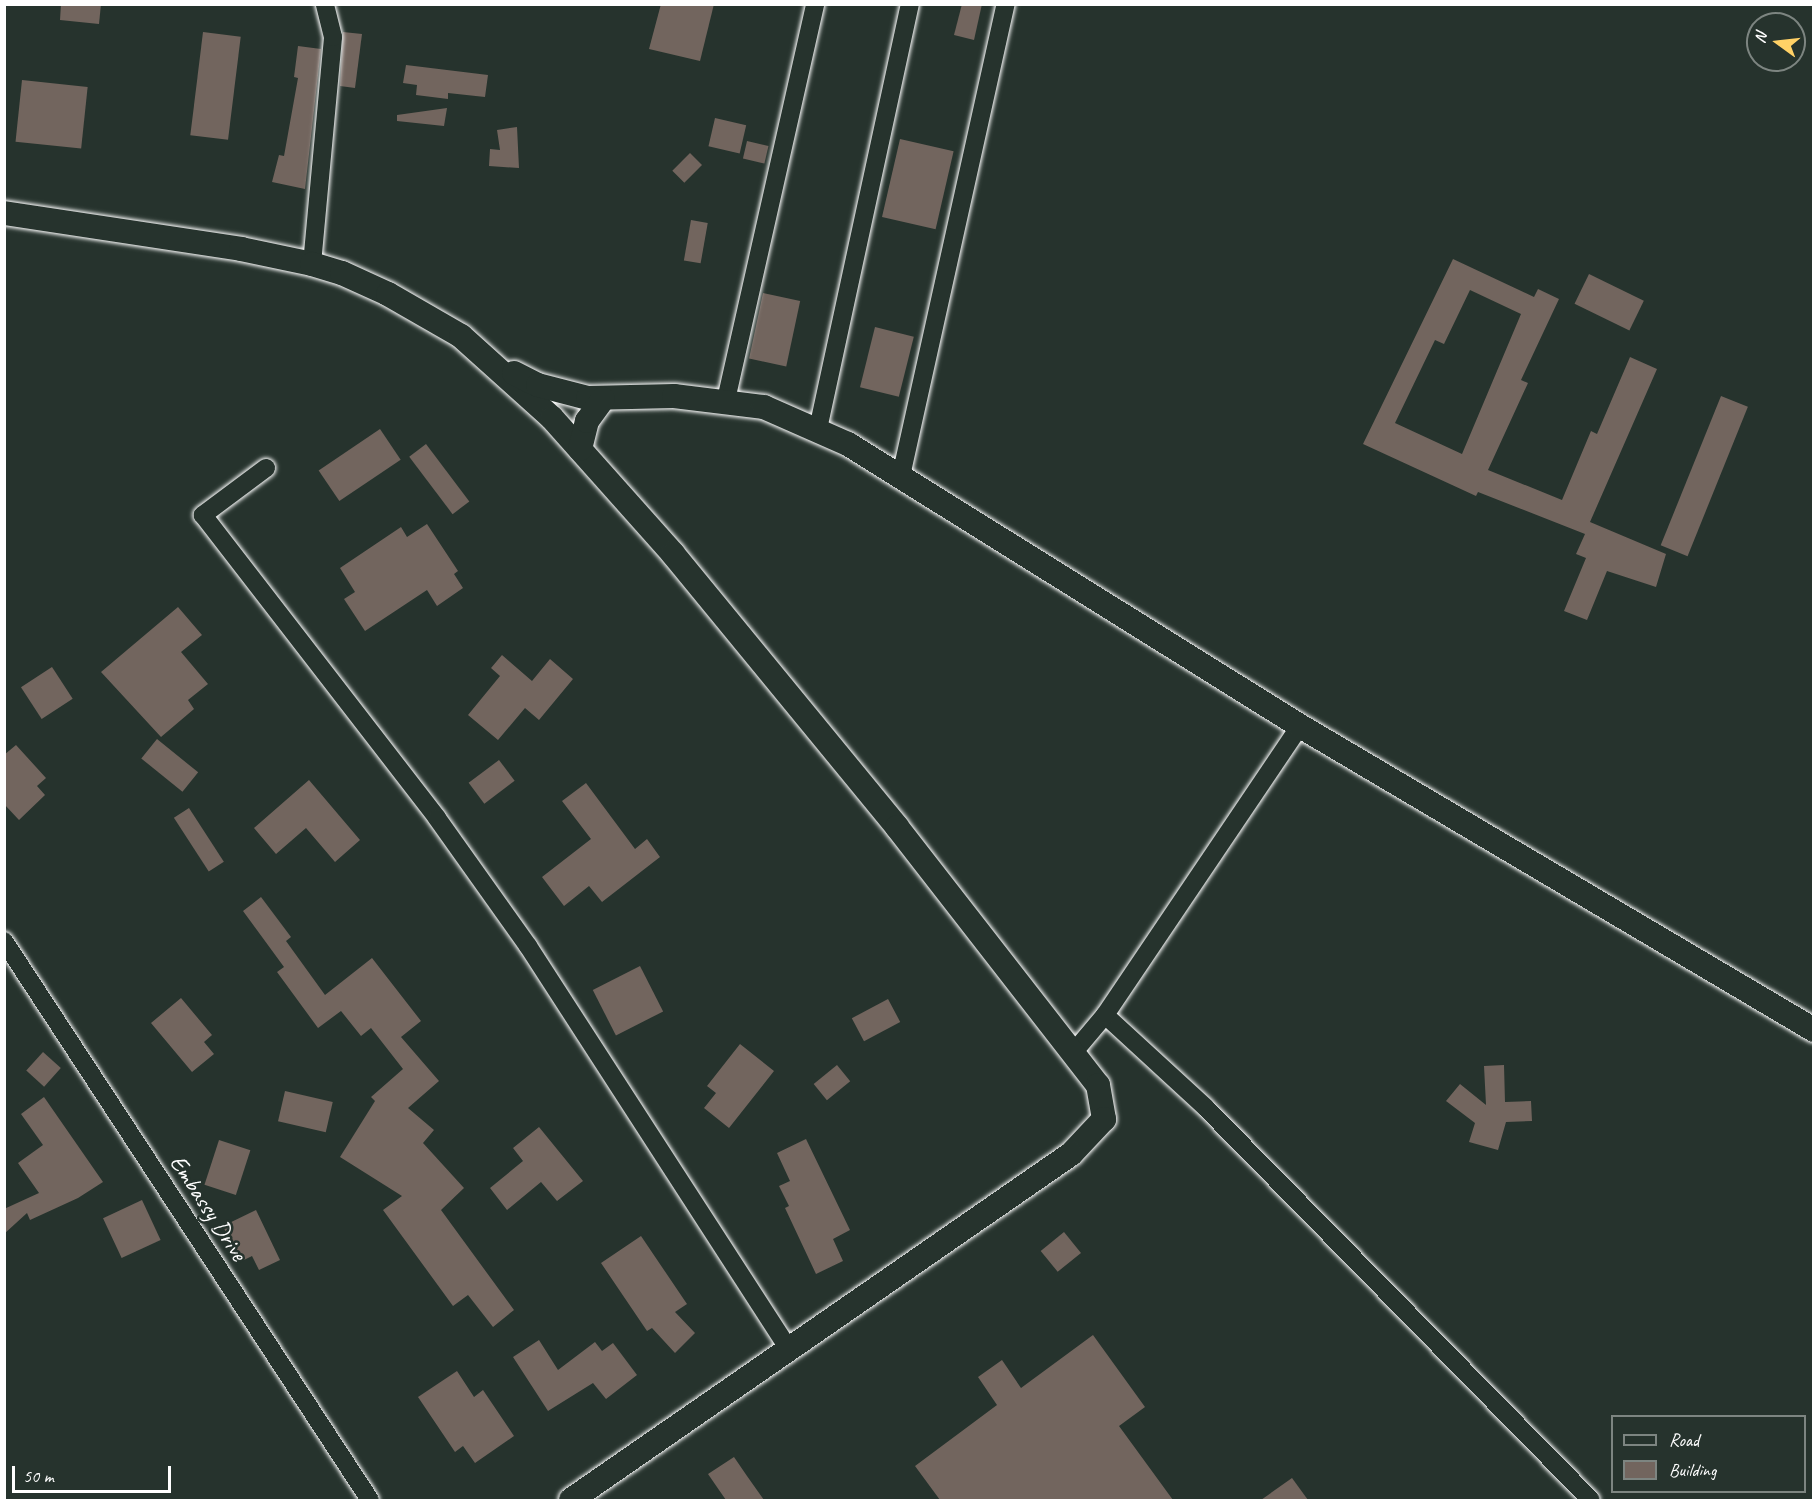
<!DOCTYPE html>
<html>
<head>
<meta charset="utf-8">
<style>
	body { margin:0 }
	#map { position:relative; width:1818px; height:1505px; overflow:hidden; background:#26332d; font-family:Caveat,sans-serif }
	div>[style] { position:absolute }
	.building>* { inset:0; background:#72655e; transform-origin:0 0 }
	.roads { filter:drop-shadow(0 0 2px #fff) drop-shadow(0 0 2px #fff) }
	.minor>* { height:18px; margin:-9px; padding:0 9px; transform-origin:9px; border-radius:9px; background:#26332d }
	.tertiary>* { height:24px; margin:-12px; padding:0 12px; transform-origin:12px; border-radius:12px; background:#26332d }
	span { translate:-50% -50%; white-space:nowrap; text-align:center; line-height:1.15; -webkit-text-stroke:5px #26332d; paint-order:stroke }
	.street-label { font-size:24px; color:#fff }
	.frame { position:absolute; inset:0; border:6px solid #fff; pointer-events:none }
	.legend { position:absolute; left:1611px; top:1415px; width:195px; height:78px; box-sizing:border-box; background:#26332d; border:2px solid #7d8581; margin:0; padding:8px 10px; list-style:none; font-size:18px; color:#fff }
	.legend li { display:flex; align-items:center; gap:12px; height:30px }
	.legend b { width:30px; border:2px solid #7d8581 }
	.north { position:absolute; left:1746px; top:12px; width:60px; height:60px; box-sizing:border-box; background:#26332d; border:2px solid #7d8581; border-radius:50%; rotate:285deg; font-size:16px; font-weight:700; line-height:24px; text-align:center; color:#fff }
	.north::after { content:''; display:block; margin:auto; width:21px; height:27px; background:#ffd166; clip-path:polygon(50% 0,100% 100%,50% 72%,0 100%) }
	.scale { position:absolute; left:12px; top:1466px; width:159px; height:27px; box-sizing:border-box; border:3px solid #fff; border-top:0; padding-left:8px; font-size:18px; line-height:21px; white-space:nowrap; color:#fff; -webkit-text-stroke:4px #26332d; paint-order:stroke }
</style>
</head>
<body>
<div id="map">
	<div class="building">
		<div style="clip-path:polygon(61px 4px,101px 4px,99px 24px,60px 20px)"></div>
		<div style="clip-path:polygon(661px 4px,714px 4px,700px 61px,649px 49px)"></div>
		<div style="clip-path:polygon(962px 4px,982px 4px,974px 40px,954px 35px)"></div>
		<div style="left:203px;top:32px;width:38px;height:104px;rotate:7deg"></div>
		<div style="clip-path:polygon(343px 32px,362px 34px,355px 88px,340px 86px)"></div>
		<div style="clip-path:polygon(298px 46px,321px 49px,305px 189px,272px 182px,279px 155px,284px 156px,298px 78px,294px 77px)"></div>
		<div style="clip-path:polygon(406px 65px,488px 75px,485px 97px,448px 93px,448px 99px,416px 95px,417px 85px,403px 83px)"></div>
		<div style="left:22px;top:80px;width:66px;height:62px;rotate:6deg"></div>
		<div style="clip-path:polygon(447px 108px,444px 126px,397px 121px,397px 115px)"></div>
		<div style="left:715px;top:118px;width:32px;height:29px;rotate:13deg"></div>
		<div style="clip-path:polygon(517px 127px,519px 168px,489px 166px,490px 149px,500px 150px,497px 130px)"></div>
		<div style="left:900px;top:139px;width:55px;height:80px;rotate:13deg"></div>
		<div style="left:747px;top:141px;width:22px;height:18px;rotate:13deg"></div>
		<div style="left:690px;top:153px;width:17px;height:25px;rotate:45deg"></div>
		<div style="left:691px;top:220px;width:17px;height:41px;rotate:10deg"></div>
		<div style="clip-path:polygon(evenodd,1453px 259px,1534px 297px,1538px 289px,1559px 299px,1521px 380px,1528px 383px,1488px 470px,1562px 500px,1591px 431px,1597px 434px,1630px 357px,1657px 369px,1590px 522px,1666px 554px,1656px 587px,1607px 571px,1587px 620px,1564px 611px,1586px 558px,1576px 554px,1585px 534px,1478px 492px,1476px 496px,1363px 444px,1453px 259px,1470px 290px,1521px 314px,1462px 454px,1395px 423px,1435px 340px,1444px 344px,1470px 290px)"></div>
		<div style="left:1589px;top:274px;width:61px;height:33px;rotate:26deg"></div>
		<div style="left:763px;top:293px;width:38px;height:67px;rotate:12deg"></div>
		<div style="left:875px;top:327px;width:40px;height:62px;rotate:14deg"></div>
		<div style="left:1721px;top:396px;width:29px;height:161px;rotate:22deg"></div>
		<div style="left:380px;top:429px;width:37px;height:74px;rotate:56deg"></div>
		<div style="left:426px;top:444px;width:72px;height:21px;rotate:53deg"></div>
		<div style="clip-path:polygon(427px 524px,458px 571px,454px 574px,463px 588px,437px 606px,427px 590px,365px 631px,344px 599px,355px 592px,340px 568px,401px 527px,407px 537px)"></div>
		<div style="clip-path:polygon(178px 607px,202px 635px,181px 652px,208px 684px,188px 700px,194px 709px,161px 737px,101px 672px)"></div>
		<div style="clip-path:polygon(502px 655px,532px 681px,550px 659px,573px 679px,539px 720px,525px 708px,498px 740px,468px 715px,500px 676px,491px 668px)"></div>
		<div style="left:52px;top:667px;width:38px;height:37px;rotate:57deg"></div>
		<div style="left:157px;top:739px;width:53px;height:25px;rotate:39deg"></div>
		<div style="clip-path:polygon(16px 745px,46px 778px,37px 786px,45px 795px,19px 820px,4px 804px,4px 755px)"></div>
		<div style="left:499px;top:760px;width:26px;height:38px;rotate:53deg"></div>
		<div style="clip-path:polygon(309px 780px,360px 840px,335px 862px,306px 828px,276px 854px,254px 828px)"></div>
		<div style="clip-path:polygon(586px 783px,635px 849px,647px 839px,660px 857px,602px 902px,589px 886px,564px 906px,542px 877px,591px 839px,562px 801px)"></div>
		<div style="left:189px;top:808px;width:64px;height:18px;rotate:57deg"></div>
		<div style="clip-path:polygon(261px 897px,291px 937px,286px 941px,325px 995px,372px 958px,421px 1021px,401px 1037px,439px 1081px,408px 1108px,434px 1130px,423px 1143px,464px 1188px,441px 1210px,514px 1310px,493px 1327px,468px 1295px,453px 1306px,383px 1210px,402px 1196px,340px 1157px,375px 1101px,371px 1097px,403px 1069px,371px 1028px,361px 1036px,341px 1011px,318px 1028px,277px 972px,284px 967px,243px 911px)"></div>
		<div style="left:640px;top:966px;width:51px;height:53px;rotate:63deg"></div>
		<div style="clip-path:polygon(181px 998px,212px 1035px,204px 1042px,214px 1054px,192px 1072px,151px 1023px)"></div>
		<div style="left:888px;top:999px;width:26px;height:41px;rotate:62deg"></div>
		<div style="clip-path:polygon(740px 1044px,774px 1071px,729px 1128px,704px 1108px,716px 1093px,707px 1086px)"></div>
		<div style="left:43px;top:1052px;width:24px;height:25px;rotate:42deg"></div>
		<div style="left:837px;top:1065px;width:21px;height:30px;rotate:51deg"></div>
		<div style="clip-path:polygon(1504px 1065px,1505px 1102px,1531px 1101px,1532px 1121px,1506px 1122px,1498px 1150px,1469px 1142px,1475px 1123px,1446px 1101px,1460px 1084px,1486px 1105px,1484px 1066px)"></div>
		<div style="left:285px;top:1091px;width:49px;height:31px;rotate:13deg"></div>
		<div style="clip-path:polygon(44px 1097px,103px 1182px,78px 1198px,30px 1220px,27px 1213px,4px 1234px,4px 1209px,39px 1193px,18px 1163px,43px 1145px,21px 1114px)"></div>
		<div style="clip-path:polygon(539px 1127px,583px 1181px,557px 1201px,541px 1182px,507px 1210px,490px 1188px,523px 1161px,513px 1148px)"></div>
		<div style="clip-path:polygon(806px 1139px,850px 1230px,833px 1239px,843px 1261px,816px 1274px,785px 1208px,789px 1206px,779px 1186px,790px 1181px,777px 1153px)"></div>
		<div style="left:219px;top:1140px;width:33px;height:47px;rotate:18deg"></div>
		<div style="left:142px;top:1200px;width:44px;height:43px;rotate:65deg"></div>
		<div style="clip-path:polygon(256px 1210px,280px 1260px,259px 1270px,252px 1256px,240px 1262px,223px 1226px)"></div>
		<div style="left:1064px;top:1232px;width:27px;height:30px;rotate:51deg"></div>
		<div style="clip-path:polygon(641px 1236px,687px 1304px,675px 1312px,695px 1333px,675px 1353px,652px 1328px,647px 1331px,601px 1263px)"></div>
		<div style="clip-path:polygon(1093px 1335px,1145px 1407px,1119px 1426px,1173px 1500px,940px 1500px,915px 1466px,997px 1405px,978px 1377px,1002px 1360px,1021px 1388px)"></div>
		<div style="clip-path:polygon(539px 1340px,558px 1370px,595px 1342px,602px 1351px,613px 1343px,637px 1375px,606px 1399px,593px 1383px,548px 1411px,513px 1357px)"></div>
		<div style="clip-path:polygon(457px 1371px,474px 1397px,483px 1390px,514px 1436px,475px 1463px,463px 1446px,455px 1452px,418px 1397px)"></div>
		<div style="clip-path:polygon(734px 1457px,747px 1476px,764px 1500px,726px 1500px,719px 1490px,708px 1474px)"></div>
		<div style="clip-path:polygon(1292px 1478px,1308px 1500px,1261px 1500px)"></div>
	</div>
	<div class="roads">
		<div class="minor">
			<div style="left:312px;top:264px;width:228px;rotate:-84.7deg"></div>
			<div style="left:333px;top:37px;width:34px;rotate:-104deg"></div>
			<div style="left:726px;top:400px;width:406px;rotate:-77.3deg"></div>
			<div style="left:818px;top:429px;width:435px;rotate:-77.8deg"></div>
			<div style="left:266px;top:468px;width:79px;rotate:143.3deg"></div>
			<div style="left:203px;top:515px;width:383px;rotate:52.3deg"></div>
			<div style="left:437px;top:818px;width:157px;rotate:54.6deg"></div>
			<div style="left:528px;top:946px;width:482px;rotate:57.1deg"></div>
			<div style="left:901px;top:476px;width:484px;rotate:-77.5deg"></div>
			<div style="left:4px;top:941px;width:668px;rotate:56.79deg"></div>
			<div style="left:1105px;top:1015px;width:137px;rotate:42.6deg"></div>
			<div style="left:1206px;top:1108px;width:549px;rotate:45.52deg"></div>
			<div style="left:1073px;top:1053px;width:50px;rotate:-49.9deg"></div>
			<div style="left:1105px;top:1015px;width:349px;rotate:-56deg"></div>
		</div>
		<div class="tertiary">
			<div style="left:4px;top:213px;width:240px;rotate:8.6deg"></div>
			<div style="left:241px;top:249px;width:73px;rotate:11.9deg"></div>
			<div style="left:312px;top:264px;width:31px;rotate:17deg"></div>
			<div style="left:342px;top:273px;width:51px;rotate:24.5deg"></div>
			<div style="left:388px;top:294px;width:84px;rotate:29.9deg"></div>
			<div style="left:461px;top:336px;width:122px;rotate:42deg"></div>
			<div style="left:552px;top:418px;width:182px;rotate:48.3deg"></div>
			<div style="left:673px;top:554px;width:353px;rotate:50.6deg"></div>
			<div style="left:897px;top:827px;width:327px;rotate:52.1deg"></div>
			<div style="left:1098px;top:1085px;width:35px;rotate:80deg"></div>
			<div style="left:1104px;top:1119px;width:48px;rotate:133.3deg"></div>
			<div style="left:1071px;top:1154px;width:608px;rotate:145.32deg"></div>
			<div style="left:514px;top:373px;width:27px;rotate:27deg"></div>
			<div style="left:538px;top:385px;width:52px;rotate:14.6deg"></div>
			<div style="left:588px;top:398px;width:86px;rotate:-1.3deg"></div>
			<div style="left:674px;top:396px;width:91px;rotate:7deg"></div>
			<div style="left:764px;top:407px;width:92px;rotate:23.8deg"></div>
			<div style="left:848px;top:444px;width:533px;rotate:31.96deg"></div>
			<div style="left:1300px;top:726px;width:597px;rotate:30.6deg"></div>
			<div style="left:580px;top:449px;width:29px;rotate:-76deg"></div>
			<div style="left:587px;top:421px;width:27px;rotate:-54deg"></div>
		</div>
	</div>
	<div class="street-label">
		<span style="left:208px;top:1208px;rotate:57deg">Embassy Drive</span>
	</div>
	<div class="frame"></div>
	<ul class="legend">
	<li><b style="height:8px;background:#26332d"></b>Road</li>
	<li><b style="height:16px;background:#72655e"></b>Building</li>
	</ul>
	<div class="north">N</div>
	<div class="scale">50 m</div>
</div>
</body>
</html>
